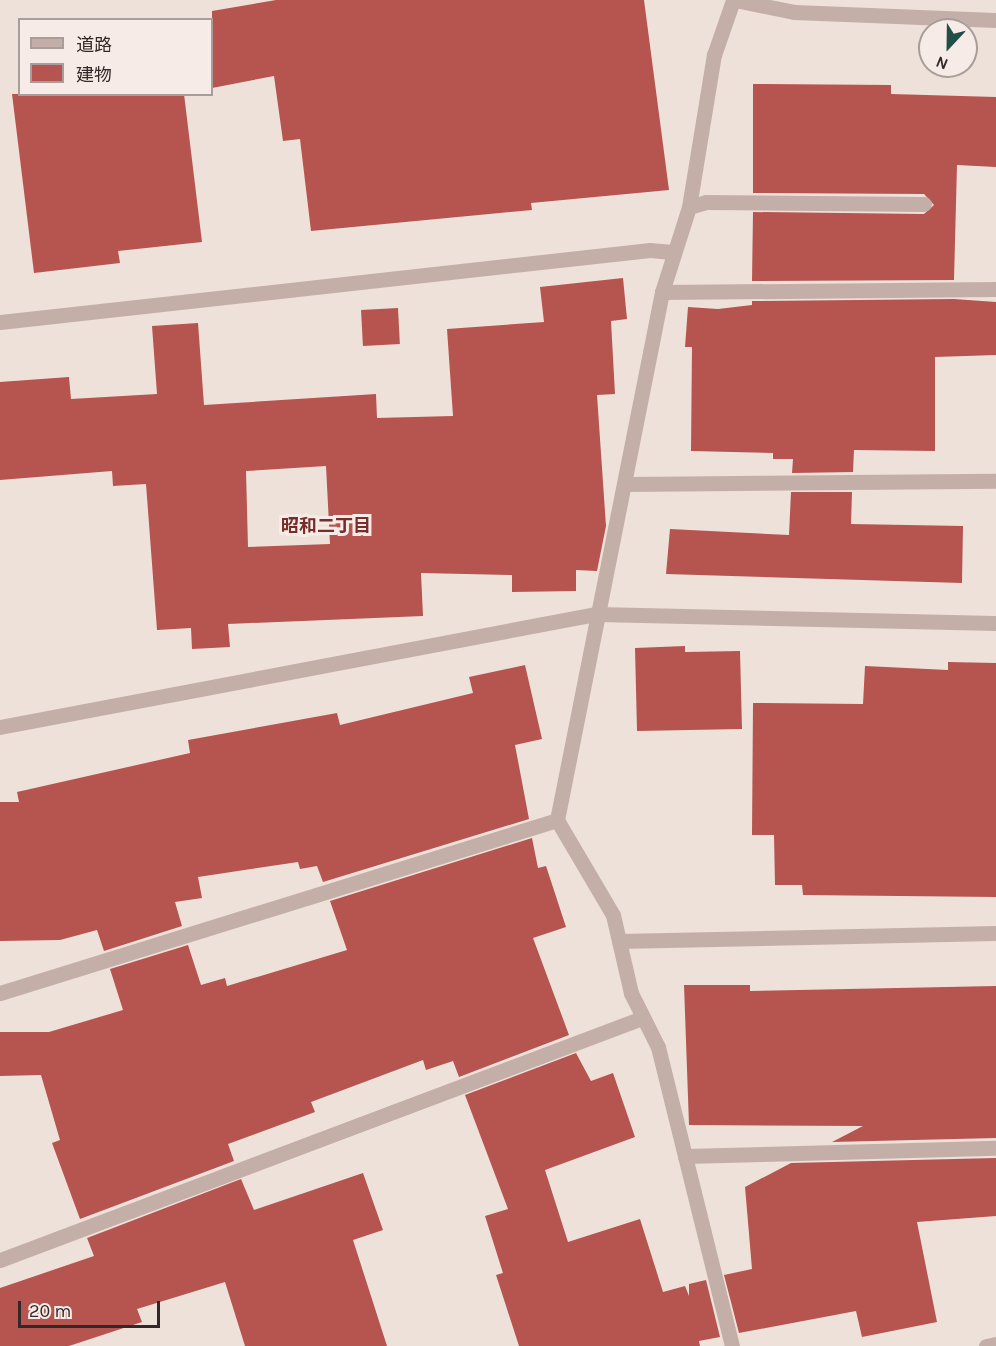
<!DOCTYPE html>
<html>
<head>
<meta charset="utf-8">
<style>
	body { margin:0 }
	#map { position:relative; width:996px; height:1346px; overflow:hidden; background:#eee1da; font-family:Karla,"Noto Sans JP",sans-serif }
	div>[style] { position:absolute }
	.building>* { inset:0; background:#b65450; transform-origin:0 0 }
	.service>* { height:15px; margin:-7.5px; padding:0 7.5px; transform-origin:7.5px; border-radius:7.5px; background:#c4afa8 }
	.minor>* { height:15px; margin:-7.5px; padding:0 7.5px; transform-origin:7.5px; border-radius:7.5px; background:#c4afa8 }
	span { translate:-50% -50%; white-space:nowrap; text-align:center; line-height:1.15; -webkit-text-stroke:6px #f6ebe6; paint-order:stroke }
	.neighbourhood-label { font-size:18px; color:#772d2a; font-weight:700 }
	.legend { position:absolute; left:18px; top:18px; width:195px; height:78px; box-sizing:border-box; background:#f6ebe6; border:2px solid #a89d9a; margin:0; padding:8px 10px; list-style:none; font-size:18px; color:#322827 }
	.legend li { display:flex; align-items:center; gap:12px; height:30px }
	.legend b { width:30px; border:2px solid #a89d9a }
	.north { position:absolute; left:918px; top:18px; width:60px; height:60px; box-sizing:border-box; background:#f6ebe6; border:2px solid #a89d9a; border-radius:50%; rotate:202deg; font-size:16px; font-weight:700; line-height:24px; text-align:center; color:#322827 }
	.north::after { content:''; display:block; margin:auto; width:21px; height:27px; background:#224e48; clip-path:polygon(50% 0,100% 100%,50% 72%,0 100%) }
	.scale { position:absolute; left:18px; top:1301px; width:142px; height:27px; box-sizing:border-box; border:3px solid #322827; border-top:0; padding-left:8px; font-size:18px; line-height:21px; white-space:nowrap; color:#322827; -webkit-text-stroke:4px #f6ebe6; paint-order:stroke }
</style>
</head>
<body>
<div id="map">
	<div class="building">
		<div style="clip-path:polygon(276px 0,644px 0,669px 190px,531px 203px,532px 210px,311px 231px,300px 139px,283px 141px,274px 76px,212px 88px,212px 11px)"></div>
		<div style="clip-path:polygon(753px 84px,891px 85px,891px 94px,996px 97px,996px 167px,957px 165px,954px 280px,752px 281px,753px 212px,924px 214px,934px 205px,924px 194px,753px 193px)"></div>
		<div style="clip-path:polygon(12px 94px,184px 94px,202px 242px,118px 251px,120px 263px,34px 273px)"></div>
		<div style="clip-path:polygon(evenodd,623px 278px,627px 319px,611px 321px,615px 394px,597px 395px,606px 526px,597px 571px,576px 570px,576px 591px,512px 592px,512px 575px,421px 573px,423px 616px,228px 624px,230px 647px,192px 649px,191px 628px,157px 630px,146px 484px,113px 486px,112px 471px,0 480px,0 382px,69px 377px,71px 399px,157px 394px,152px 326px,198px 323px,204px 405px,376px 394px,377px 418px,453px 416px,447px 329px,544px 322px,540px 287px,623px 278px,326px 466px,330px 544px,248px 547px,246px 471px,326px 466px)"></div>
		<div style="clip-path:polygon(954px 299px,996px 302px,996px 355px,935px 357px,935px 451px,854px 450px,853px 472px,792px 473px,793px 459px,773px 459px,773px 453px,691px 451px,692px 347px,685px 347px,688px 307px,718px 309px,752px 305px,752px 301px)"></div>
		<div style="left:398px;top:308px;width:36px;height:37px;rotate:87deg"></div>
		<div style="clip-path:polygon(791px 492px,852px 492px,851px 524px,963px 526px,962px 583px,666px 574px,670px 529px,789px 535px)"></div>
		<div style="clip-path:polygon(685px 646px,685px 652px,740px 651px,742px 729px,637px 731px,635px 648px)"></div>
		<div style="clip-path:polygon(948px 662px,996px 663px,996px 897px,803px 895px,802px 885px,775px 885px,774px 835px,752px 835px,753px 703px,863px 704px,865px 666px,948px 670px)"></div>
		<div style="clip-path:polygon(525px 665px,542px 739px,515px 745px,529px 819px,323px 882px,317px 866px,300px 869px,298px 862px,198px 877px,202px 898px,175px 902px,182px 926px,104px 951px,97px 930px,60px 940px,0 941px,0 802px,19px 802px,17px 792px,190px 753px,188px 740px,337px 713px,340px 725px,473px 693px,469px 677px)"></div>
		<div style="clip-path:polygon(532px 838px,538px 868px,546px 866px,566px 927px,533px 938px,569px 1035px,459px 1077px,453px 1061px,426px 1070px,423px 1060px,311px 1102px,315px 1112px,228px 1144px,234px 1161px,80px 1219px,52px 1143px,60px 1140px,41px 1075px,0 1076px,0 1032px,49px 1032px,123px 1010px,110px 969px,188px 945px,201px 985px,225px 978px,227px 986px,347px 950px,330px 901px)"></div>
		<div style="clip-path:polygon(684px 985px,750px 985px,750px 991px,996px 986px,996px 1138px,832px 1142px,863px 1126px,689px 1125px)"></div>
		<div style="clip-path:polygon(576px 1053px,591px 1081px,613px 1073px,635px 1137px,545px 1170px,568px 1242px,640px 1219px,663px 1292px,685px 1286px,689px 1296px,689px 1284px,706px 1280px,720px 1337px,699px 1341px,700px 1346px,519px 1346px,496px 1275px,503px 1273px,485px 1216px,508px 1209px,465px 1095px)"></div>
		<div style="clip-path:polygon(996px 1158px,996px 1216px,917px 1222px,937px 1322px,862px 1337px,856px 1311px,739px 1333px,724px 1275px,752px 1269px,745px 1187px,791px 1163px)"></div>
		<div style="clip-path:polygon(363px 1173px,383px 1230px,353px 1240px,387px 1346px,245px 1346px,225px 1282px,137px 1309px,142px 1322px,69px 1346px,0 1346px,0 1288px,94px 1256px,87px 1238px,241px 1179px,254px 1210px)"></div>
	</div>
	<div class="service">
		<div style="left:662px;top:292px;width:334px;rotate:-0.5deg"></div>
	</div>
	<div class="minor">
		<div style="left:735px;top:0;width:60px;rotate:11.5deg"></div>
		<div style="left:794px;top:12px;width:202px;rotate:2.3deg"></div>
		<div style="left:689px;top:207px;width:18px;rotate:-16deg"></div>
		<div style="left:706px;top:202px;width:218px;rotate:0.5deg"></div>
		<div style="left:0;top:322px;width:654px;rotate:-6.32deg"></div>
		<div style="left:650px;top:250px;width:22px;rotate:5deg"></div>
		<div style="left:626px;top:484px;width:370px;rotate:-0.5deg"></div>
		<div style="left:0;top:727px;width:607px;rotate:-10.74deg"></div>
		<div style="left:596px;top:614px;width:400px;rotate:1.3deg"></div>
		<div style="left:619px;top:941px;width:377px;rotate:-1.2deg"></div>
		<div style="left:0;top:993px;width:583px;rotate:-17.25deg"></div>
		<div style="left:685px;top:1156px;width:311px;rotate:-1.5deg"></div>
		<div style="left:0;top:1260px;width:686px;rotate:-20.65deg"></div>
		<div style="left:732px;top:1346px;width:308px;rotate:-103.9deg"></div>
		<div style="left:658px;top:1047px;width:60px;rotate:-116.6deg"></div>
		<div style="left:631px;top:993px;width:80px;rotate:-103deg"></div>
		<div style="left:613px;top:915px;width:110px;rotate:-120.5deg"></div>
		<div style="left:557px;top:820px;width:538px;rotate:-78.75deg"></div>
		<div style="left:662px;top:292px;width:89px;rotate:-72.4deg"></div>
		<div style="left:689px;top:207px;width:154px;rotate:-80.7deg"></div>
		<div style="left:714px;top:55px;width:58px;rotate:-70.9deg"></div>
		<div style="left:986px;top:1346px;width:10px;rotate:-11deg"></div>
	</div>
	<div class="neighbourhood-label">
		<span style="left:326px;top:526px">昭和二丁目</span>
	</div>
	<ul class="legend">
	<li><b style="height:8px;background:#c4afa8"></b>道路</li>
	<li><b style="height:16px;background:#b65450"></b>建物</li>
	</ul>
	<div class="north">N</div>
	<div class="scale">20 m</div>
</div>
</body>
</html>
